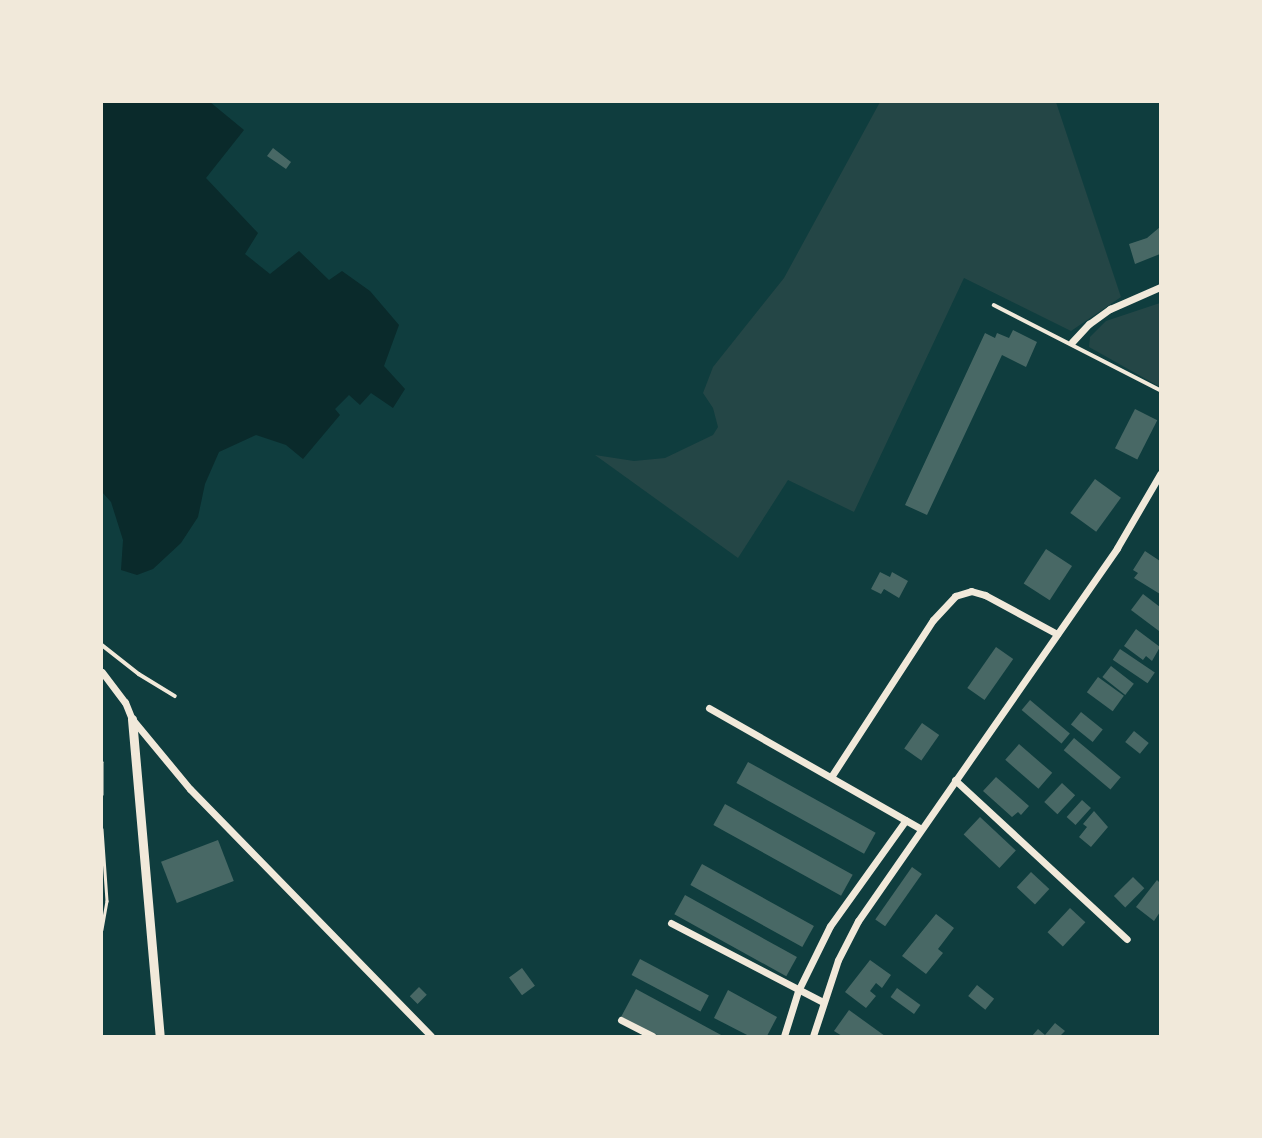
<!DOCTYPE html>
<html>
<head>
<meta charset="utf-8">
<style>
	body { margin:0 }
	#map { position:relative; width:1262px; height:1138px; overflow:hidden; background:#0f3d3e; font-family:"DM Sans",sans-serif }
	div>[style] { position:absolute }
	.green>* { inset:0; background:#244646 }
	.water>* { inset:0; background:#0a2a2b }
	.building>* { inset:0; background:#486865; transform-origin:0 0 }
	.path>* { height:2.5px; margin:-1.25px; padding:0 1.25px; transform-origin:1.25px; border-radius:1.25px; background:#f1e9da }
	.service>* { height:3.5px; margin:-1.75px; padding:0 1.75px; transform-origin:1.75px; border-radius:1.75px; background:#f1e9da }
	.minor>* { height:7px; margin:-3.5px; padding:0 3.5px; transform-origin:3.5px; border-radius:3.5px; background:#f1e9da }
	.tertiary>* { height:9px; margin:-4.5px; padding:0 4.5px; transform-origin:4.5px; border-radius:4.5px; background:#f1e9da }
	span { translate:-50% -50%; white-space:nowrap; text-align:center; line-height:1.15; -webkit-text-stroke:7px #f1e9da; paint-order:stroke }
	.frame { position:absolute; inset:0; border:103px solid #f1e9da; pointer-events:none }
</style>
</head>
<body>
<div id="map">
	<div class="green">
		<div style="clip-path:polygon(880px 102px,1056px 102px,1121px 297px,1071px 331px,964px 278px,854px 512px,788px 480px,738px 558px,595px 455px,634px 461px,665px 458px,713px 435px,718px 427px,713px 408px,703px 393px,713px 367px,784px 278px)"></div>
		<div style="clip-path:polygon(1160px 303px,1160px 387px,1089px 347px,1090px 337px,1106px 321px)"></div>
	</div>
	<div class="water">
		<div style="clip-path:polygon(102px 102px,210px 102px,244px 130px,206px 178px,258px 233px,245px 254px,270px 274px,299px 251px,329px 280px,342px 271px,370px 291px,399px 325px,384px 366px,405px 389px,393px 408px,371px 393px,360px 405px,349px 395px,335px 409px,340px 415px,303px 459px,286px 445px,256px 435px,219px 452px,205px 484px,198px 517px,181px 543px,153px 569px,137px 575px,121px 570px,123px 540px,111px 502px,102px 492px)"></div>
	</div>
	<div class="building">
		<div style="clip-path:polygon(273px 148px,291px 162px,286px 169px,267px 156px)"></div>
		<div style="clip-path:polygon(1160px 227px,1160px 254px,1135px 264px,1129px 244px,1147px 238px)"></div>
		<div style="clip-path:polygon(1013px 330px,1037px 342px,1026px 367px,1002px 355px,927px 515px,905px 505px,985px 333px,995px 338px,997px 333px,1009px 338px)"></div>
		<div style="left:1135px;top:409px;width:25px;height:44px;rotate:27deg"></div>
		<div style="left:1095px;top:479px;width:32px;height:42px;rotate:36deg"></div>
		<div style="left:1046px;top:549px;width:31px;height:41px;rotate:33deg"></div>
		<div style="clip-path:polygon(1145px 551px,1160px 561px,1160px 594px,1134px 578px,1138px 573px,1133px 570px)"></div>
		<div style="clip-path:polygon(880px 572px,890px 577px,892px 572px,908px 581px,899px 598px,884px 589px,881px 594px,871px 589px)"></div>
		<div style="clip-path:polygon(1143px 594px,1160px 607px,1159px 631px,1131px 610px)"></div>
		<div style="clip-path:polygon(1136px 629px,1160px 647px,1152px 661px,1146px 656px,1143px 660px,1124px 646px)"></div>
		<div style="left:996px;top:647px;width:21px;height:50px;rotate:35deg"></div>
		<div style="left:1120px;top:649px;width:42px;height:13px;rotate:34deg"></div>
		<div style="left:1111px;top:666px;width:29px;height:14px;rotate:38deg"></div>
		<div style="left:1098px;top:677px;width:32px;height:19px;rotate:36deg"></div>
		<div style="left:1030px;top:700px;width:52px;height:13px;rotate:40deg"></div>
		<div style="left:1081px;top:712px;width:28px;height:16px;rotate:39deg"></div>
		<div style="left:922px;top:723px;width:21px;height:31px;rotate:35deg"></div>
		<div style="left:1134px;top:731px;width:19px;height:14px;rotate:39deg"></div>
		<div style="left:1074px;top:738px;width:61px;height:16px;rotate:40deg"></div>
		<div style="left:1019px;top:744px;width:44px;height:21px;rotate:41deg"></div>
		<div style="left:748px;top:762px;width:146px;height:24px;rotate:29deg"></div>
		<div style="clip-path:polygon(996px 777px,1029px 806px,1021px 815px,1018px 812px,1012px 817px,983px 791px)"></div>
		<div style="left:1062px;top:783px;width:18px;height:26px;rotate:43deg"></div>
		<div style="left:1082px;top:800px;width:12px;height:23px;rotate:42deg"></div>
		<div style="left:725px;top:804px;width:146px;height:24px;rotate:29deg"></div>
		<div style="clip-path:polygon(1094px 811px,1108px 827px,1091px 847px,1079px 837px,1087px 827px,1083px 824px)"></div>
		<div style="left:980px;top:817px;width:49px;height:24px;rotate:43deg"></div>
		<div style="left:218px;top:840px;width:44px;height:61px;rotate:69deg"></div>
		<div style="left:702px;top:864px;width:128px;height:24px;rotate:29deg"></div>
		<div style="left:912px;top:867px;width:12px;height:64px;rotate:35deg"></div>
		<div style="left:1031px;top:872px;width:25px;height:21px;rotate:43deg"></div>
		<div style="left:1133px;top:877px;width:16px;height:27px;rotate:45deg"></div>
		<div style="clip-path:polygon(1157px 880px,1160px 883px,1160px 912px,1154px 921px,1136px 907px)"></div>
		<div style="left:685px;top:895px;width:128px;height:22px;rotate:29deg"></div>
		<div style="left:1070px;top:908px;width:21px;height:33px;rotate:43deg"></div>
		<div style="clip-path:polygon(936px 914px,954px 928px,938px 949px,943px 953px,926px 974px,902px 956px)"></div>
		<div style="left:640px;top:959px;width:78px;height:18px;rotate:28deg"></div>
		<div style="clip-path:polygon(870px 960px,891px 975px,882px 988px,876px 983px,870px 991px,876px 996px,866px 1008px,845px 992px)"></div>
		<div style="left:522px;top:968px;width:22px;height:16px;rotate:54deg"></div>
		<div style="left:977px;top:985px;width:22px;height:14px;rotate:39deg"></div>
		<div style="left:419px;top:987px;width:11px;height:13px;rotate:45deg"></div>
		<div style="left:897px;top:988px;width:29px;height:11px;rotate:36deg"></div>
		<div style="clip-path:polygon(636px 989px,723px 1036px,657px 1036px,621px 1017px)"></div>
		<div style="clip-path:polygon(728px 990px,777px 1017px,767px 1036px,749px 1036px,714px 1018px)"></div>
		<div style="clip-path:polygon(849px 1010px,885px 1036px,842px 1036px,834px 1031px)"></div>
		<div style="clip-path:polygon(1055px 1023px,1065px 1031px,1060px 1036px,1032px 1036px,1038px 1029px,1045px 1035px)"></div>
	</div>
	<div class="path">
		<div style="left:102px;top:762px;width:32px;rotate:90deg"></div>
		<div style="left:102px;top:829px;width:72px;rotate:86deg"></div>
		<div style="left:107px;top:901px;width:29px;rotate:100deg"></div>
	</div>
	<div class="service">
		<div style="left:994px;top:305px;width:186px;rotate:27.1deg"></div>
		<div style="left:102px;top:645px;width:47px;rotate:38.1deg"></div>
		<div style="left:139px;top:674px;width:42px;rotate:31.4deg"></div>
	</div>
	<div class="minor">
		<div style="left:1072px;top:342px;width:25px;rotate:-47deg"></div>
		<div style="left:1089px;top:324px;width:26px;rotate:-36deg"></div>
		<div style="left:1110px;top:309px;width:55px;rotate:-23.7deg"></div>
		<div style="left:102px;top:672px;width:38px;rotate:53deg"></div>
		<div style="left:125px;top:702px;width:18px;rotate:68deg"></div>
		<div style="left:132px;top:719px;width:91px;rotate:50.4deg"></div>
		<div style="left:190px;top:789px;width:345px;rotate:45.7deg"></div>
		<div style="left:709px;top:708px;width:244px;rotate:29.7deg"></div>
		<div style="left:831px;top:777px;width:187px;rotate:-57deg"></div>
		<div style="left:933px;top:620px;width:33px;rotate:-47deg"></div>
		<div style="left:955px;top:596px;width:17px;rotate:-17deg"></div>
		<div style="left:971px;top:591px;width:15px;rotate:16deg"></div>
		<div style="left:985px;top:595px;width:82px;rotate:28.4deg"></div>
		<div style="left:955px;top:780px;width:234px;rotate:42.8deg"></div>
		<div style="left:671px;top:923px;width:171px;rotate:27.5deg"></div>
		<div style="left:621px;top:1020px;width:35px;rotate:27deg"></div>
		<div style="left:784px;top:1036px;width:47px;rotate:-72.7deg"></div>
		<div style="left:798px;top:991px;width:72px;rotate:-63.8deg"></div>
		<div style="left:830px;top:926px;width:130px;rotate:-54.4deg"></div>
		<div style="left:813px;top:1036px;width:80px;rotate:-71.8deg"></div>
		<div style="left:838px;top:960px;width:44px;rotate:-62.9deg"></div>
		<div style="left:858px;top:921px;width:454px;rotate:-55.2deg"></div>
		<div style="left:1117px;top:548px;width:86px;rotate:-59.8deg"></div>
	</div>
	<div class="tertiary">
		<div style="left:132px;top:719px;width:318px;rotate:85deg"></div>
	</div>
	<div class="frame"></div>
</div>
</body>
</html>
